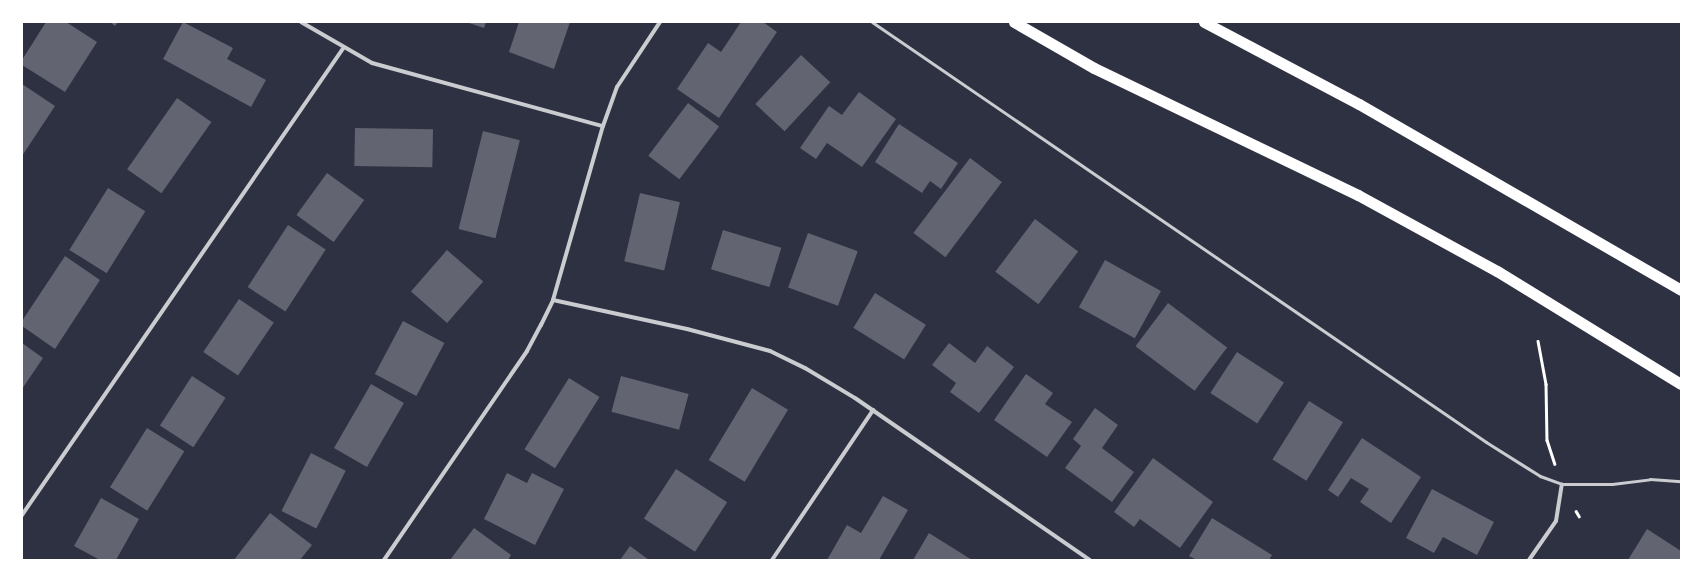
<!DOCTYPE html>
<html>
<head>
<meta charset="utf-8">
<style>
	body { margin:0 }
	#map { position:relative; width:1703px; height:582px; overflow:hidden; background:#2d3142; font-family:Cabin,sans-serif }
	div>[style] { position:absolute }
	.building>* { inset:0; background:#626471; transform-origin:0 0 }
	.path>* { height:2.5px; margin:-1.25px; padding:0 1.25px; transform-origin:1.25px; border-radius:1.25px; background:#fff }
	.service>* { height:3px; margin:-1.5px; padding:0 1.5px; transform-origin:1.5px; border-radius:1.5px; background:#caccd0 }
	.minor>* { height:4px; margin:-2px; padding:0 2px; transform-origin:2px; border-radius:2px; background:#caccd0 }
	.trunk>* { height:11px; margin:-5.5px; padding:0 5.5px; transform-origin:5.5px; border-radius:5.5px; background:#fff }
	span { translate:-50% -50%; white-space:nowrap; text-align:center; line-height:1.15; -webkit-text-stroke:4px #fff; paint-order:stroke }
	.frame { position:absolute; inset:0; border:23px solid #fff; pointer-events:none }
</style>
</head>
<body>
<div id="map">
	<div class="building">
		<div style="clip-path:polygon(46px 22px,66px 22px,97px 42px,65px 92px,22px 65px,22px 60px)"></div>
		<div style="clip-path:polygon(110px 22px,118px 22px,115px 26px)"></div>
		<div style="clip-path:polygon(183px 22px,233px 48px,227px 59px,266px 80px,251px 107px,163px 59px)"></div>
		<div style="clip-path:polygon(466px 22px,486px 22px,484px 28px)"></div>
		<div style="clip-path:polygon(519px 22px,570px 22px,554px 69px,509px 52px)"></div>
		<div style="clip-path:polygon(741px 22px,763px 22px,777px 32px,719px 118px,677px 89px,708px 43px,721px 52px)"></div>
		<div style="left:801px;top:55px;width:40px;height:67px;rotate:43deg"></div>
		<div style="clip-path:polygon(22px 84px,55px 106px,22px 156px)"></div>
		<div style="clip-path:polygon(859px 92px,896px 119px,862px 167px,827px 143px,816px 159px,800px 148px,829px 106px,842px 115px)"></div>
		<div style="left:177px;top:98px;width:42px;height:87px;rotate:35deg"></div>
		<div style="left:688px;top:103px;width:39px;height:66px;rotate:37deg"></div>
		<div style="clip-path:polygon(899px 124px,958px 163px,941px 189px,930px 181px,922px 193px,875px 162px)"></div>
		<div style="left:355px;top:128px;width:78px;height:38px;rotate:1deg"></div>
		<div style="left:483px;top:131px;width:38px;height:101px;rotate:14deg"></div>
		<div style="left:970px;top:158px;width:40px;height:94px;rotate:37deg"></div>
		<div style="left:327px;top:173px;width:46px;height:52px;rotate:36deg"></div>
		<div style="left:108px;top:188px;width:44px;height:73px;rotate:32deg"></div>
		<div style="left:640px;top:193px;width:41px;height:70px;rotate:13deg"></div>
		<div style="left:1035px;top:219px;width:54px;height:66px;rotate:37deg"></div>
		<div style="left:288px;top:225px;width:45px;height:74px;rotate:33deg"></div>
		<div style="left:723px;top:230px;width:61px;height:41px;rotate:17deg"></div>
		<div style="left:808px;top:233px;width:53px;height:58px;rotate:20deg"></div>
		<div style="left:447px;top:250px;width:48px;height:55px;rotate:41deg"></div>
		<div style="clip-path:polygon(65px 256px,100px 280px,55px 349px,22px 326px,22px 321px)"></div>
		<div style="left:1105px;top:260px;width:64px;height:54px;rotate:29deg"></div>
		<div style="left:875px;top:293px;width:60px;height:41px;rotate:32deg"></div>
		<div style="left:239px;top:299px;width:42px;height:64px;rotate:34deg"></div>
		<div style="left:1168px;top:303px;width:74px;height:54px;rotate:37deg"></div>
		<div style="left:403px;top:321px;width:47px;height:60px;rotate:28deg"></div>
		<div style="clip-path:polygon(22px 343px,43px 358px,22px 389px)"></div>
		<div style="clip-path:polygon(949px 343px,975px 363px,987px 346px,1014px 367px,979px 413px,950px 392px,956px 383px,932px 365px)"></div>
		<div style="left:1237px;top:352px;width:56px;height:49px;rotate:33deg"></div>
		<div style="clip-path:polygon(1026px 374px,1053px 393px,1045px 404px,1072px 422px,1047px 457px,994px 420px)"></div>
		<div style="left:192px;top:376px;width:40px;height:59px;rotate:33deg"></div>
		<div style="left:621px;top:376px;width:70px;height:37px;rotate:15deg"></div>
		<div style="left:569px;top:378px;width:36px;height:84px;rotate:32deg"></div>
		<div style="left:371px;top:384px;width:38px;height:74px;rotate:30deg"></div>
		<div style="left:752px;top:388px;width:42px;height:84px;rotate:31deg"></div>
		<div style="left:1309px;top:401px;width:40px;height:69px;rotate:32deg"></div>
		<div style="clip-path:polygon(1095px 408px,1118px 425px,1102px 448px,1134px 472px,1112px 502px,1065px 468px,1081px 446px,1073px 439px)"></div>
		<div style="left:147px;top:428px;width:44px;height:70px;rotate:32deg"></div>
		<div style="clip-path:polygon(1362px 438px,1421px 477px,1391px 523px,1360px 502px,1369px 489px,1351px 478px,1338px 497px,1328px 490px)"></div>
		<div style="left:311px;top:453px;width:39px;height:65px;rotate:27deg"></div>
		<div style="clip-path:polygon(1153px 458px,1213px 502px,1180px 548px,1140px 519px,1134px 527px,1114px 512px)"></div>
		<div style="left:676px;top:469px;width:61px;height:59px;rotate:33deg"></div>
		<div style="clip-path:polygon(507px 473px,527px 483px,532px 473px,564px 489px,535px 545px,484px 519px)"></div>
		<div style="clip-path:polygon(1432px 489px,1494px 522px,1477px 555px,1443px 537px,1434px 553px,1406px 538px)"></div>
		<div style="clip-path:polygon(883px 496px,908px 510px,879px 560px,827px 560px,847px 525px,861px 533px)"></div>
		<div style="clip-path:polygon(101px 498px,139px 519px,116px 560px,100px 560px,74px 546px)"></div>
		<div style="clip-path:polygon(270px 513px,312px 545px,300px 560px,234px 560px)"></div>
		<div style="clip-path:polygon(1212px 518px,1272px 555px,1269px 560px,1197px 560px,1189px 556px)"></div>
		<div style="clip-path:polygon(474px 528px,511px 555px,508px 560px,450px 560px)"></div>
		<div style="clip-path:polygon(1647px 529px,1681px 551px,1681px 560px,1628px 560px)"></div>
		<div style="clip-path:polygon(929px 533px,972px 560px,913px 560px)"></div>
		<div style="clip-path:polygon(630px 546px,649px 560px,620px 560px)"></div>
	</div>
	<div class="path">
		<div style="left:1538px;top:341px;width:44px;rotate:79.5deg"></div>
		<div style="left:1546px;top:384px;width:56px;rotate:89deg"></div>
		<div style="left:1547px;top:440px;width:25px;rotate:72deg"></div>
		<div style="left:1576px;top:511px;width:6px;rotate:59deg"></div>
	</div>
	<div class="service">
		<div style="left:872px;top:22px;width:744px;rotate:34.37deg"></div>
		<div style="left:1486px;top:442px;width:64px;rotate:32.2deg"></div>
		<div style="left:1540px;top:476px;width:23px;rotate:20deg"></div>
		<div style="left:1562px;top:484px;width:50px"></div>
		<div style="left:1612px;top:484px;width:38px;rotate:-7deg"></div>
		<div style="left:1650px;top:479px;width:31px;rotate:4deg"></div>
	</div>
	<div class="minor">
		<div style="left:301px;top:22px;width:82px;rotate:30deg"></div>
		<div style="left:372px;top:63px;width:239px;rotate:15.3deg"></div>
		<div style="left:553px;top:300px;width:137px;rotate:12.2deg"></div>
		<div style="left:687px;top:329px;width:86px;rotate:14.8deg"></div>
		<div style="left:770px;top:351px;width:39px;rotate:26deg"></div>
		<div style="left:805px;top:368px;width:58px;rotate:31deg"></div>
		<div style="left:855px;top:398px;width:285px;rotate:34.6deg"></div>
		<div style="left:22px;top:515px;width:568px;rotate:-55.47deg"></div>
		<div style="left:384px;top:560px;width:253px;rotate:-55.6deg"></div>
		<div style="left:527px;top:351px;width:30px;rotate:-62deg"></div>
		<div style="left:541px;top:325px;width:28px;rotate:-64deg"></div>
		<div style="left:553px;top:300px;width:181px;rotate:-74deg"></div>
		<div style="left:603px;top:126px;width:41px;rotate:-70.3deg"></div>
		<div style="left:617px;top:87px;width:78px;rotate:-56.5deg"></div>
		<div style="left:772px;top:560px;width:181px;rotate:-56deg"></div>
		<div style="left:1529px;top:560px;width:47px;rotate:-55.3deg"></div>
		<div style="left:1556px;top:521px;width:37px;rotate:-81deg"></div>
	</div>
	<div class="trunk">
		<div style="left:1014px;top:22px;width:92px;rotate:29.9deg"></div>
		<div style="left:1094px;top:68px;width:293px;rotate:25.7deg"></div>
		<div style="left:1358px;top:195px;width:158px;rotate:28.7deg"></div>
		<div style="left:1497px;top:271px;width:216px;rotate:31.6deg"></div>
		<div style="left:1204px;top:22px;width:175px;rotate:27.9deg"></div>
		<div style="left:1359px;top:104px;width:372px;rotate:30deg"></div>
	</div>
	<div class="frame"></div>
</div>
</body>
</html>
